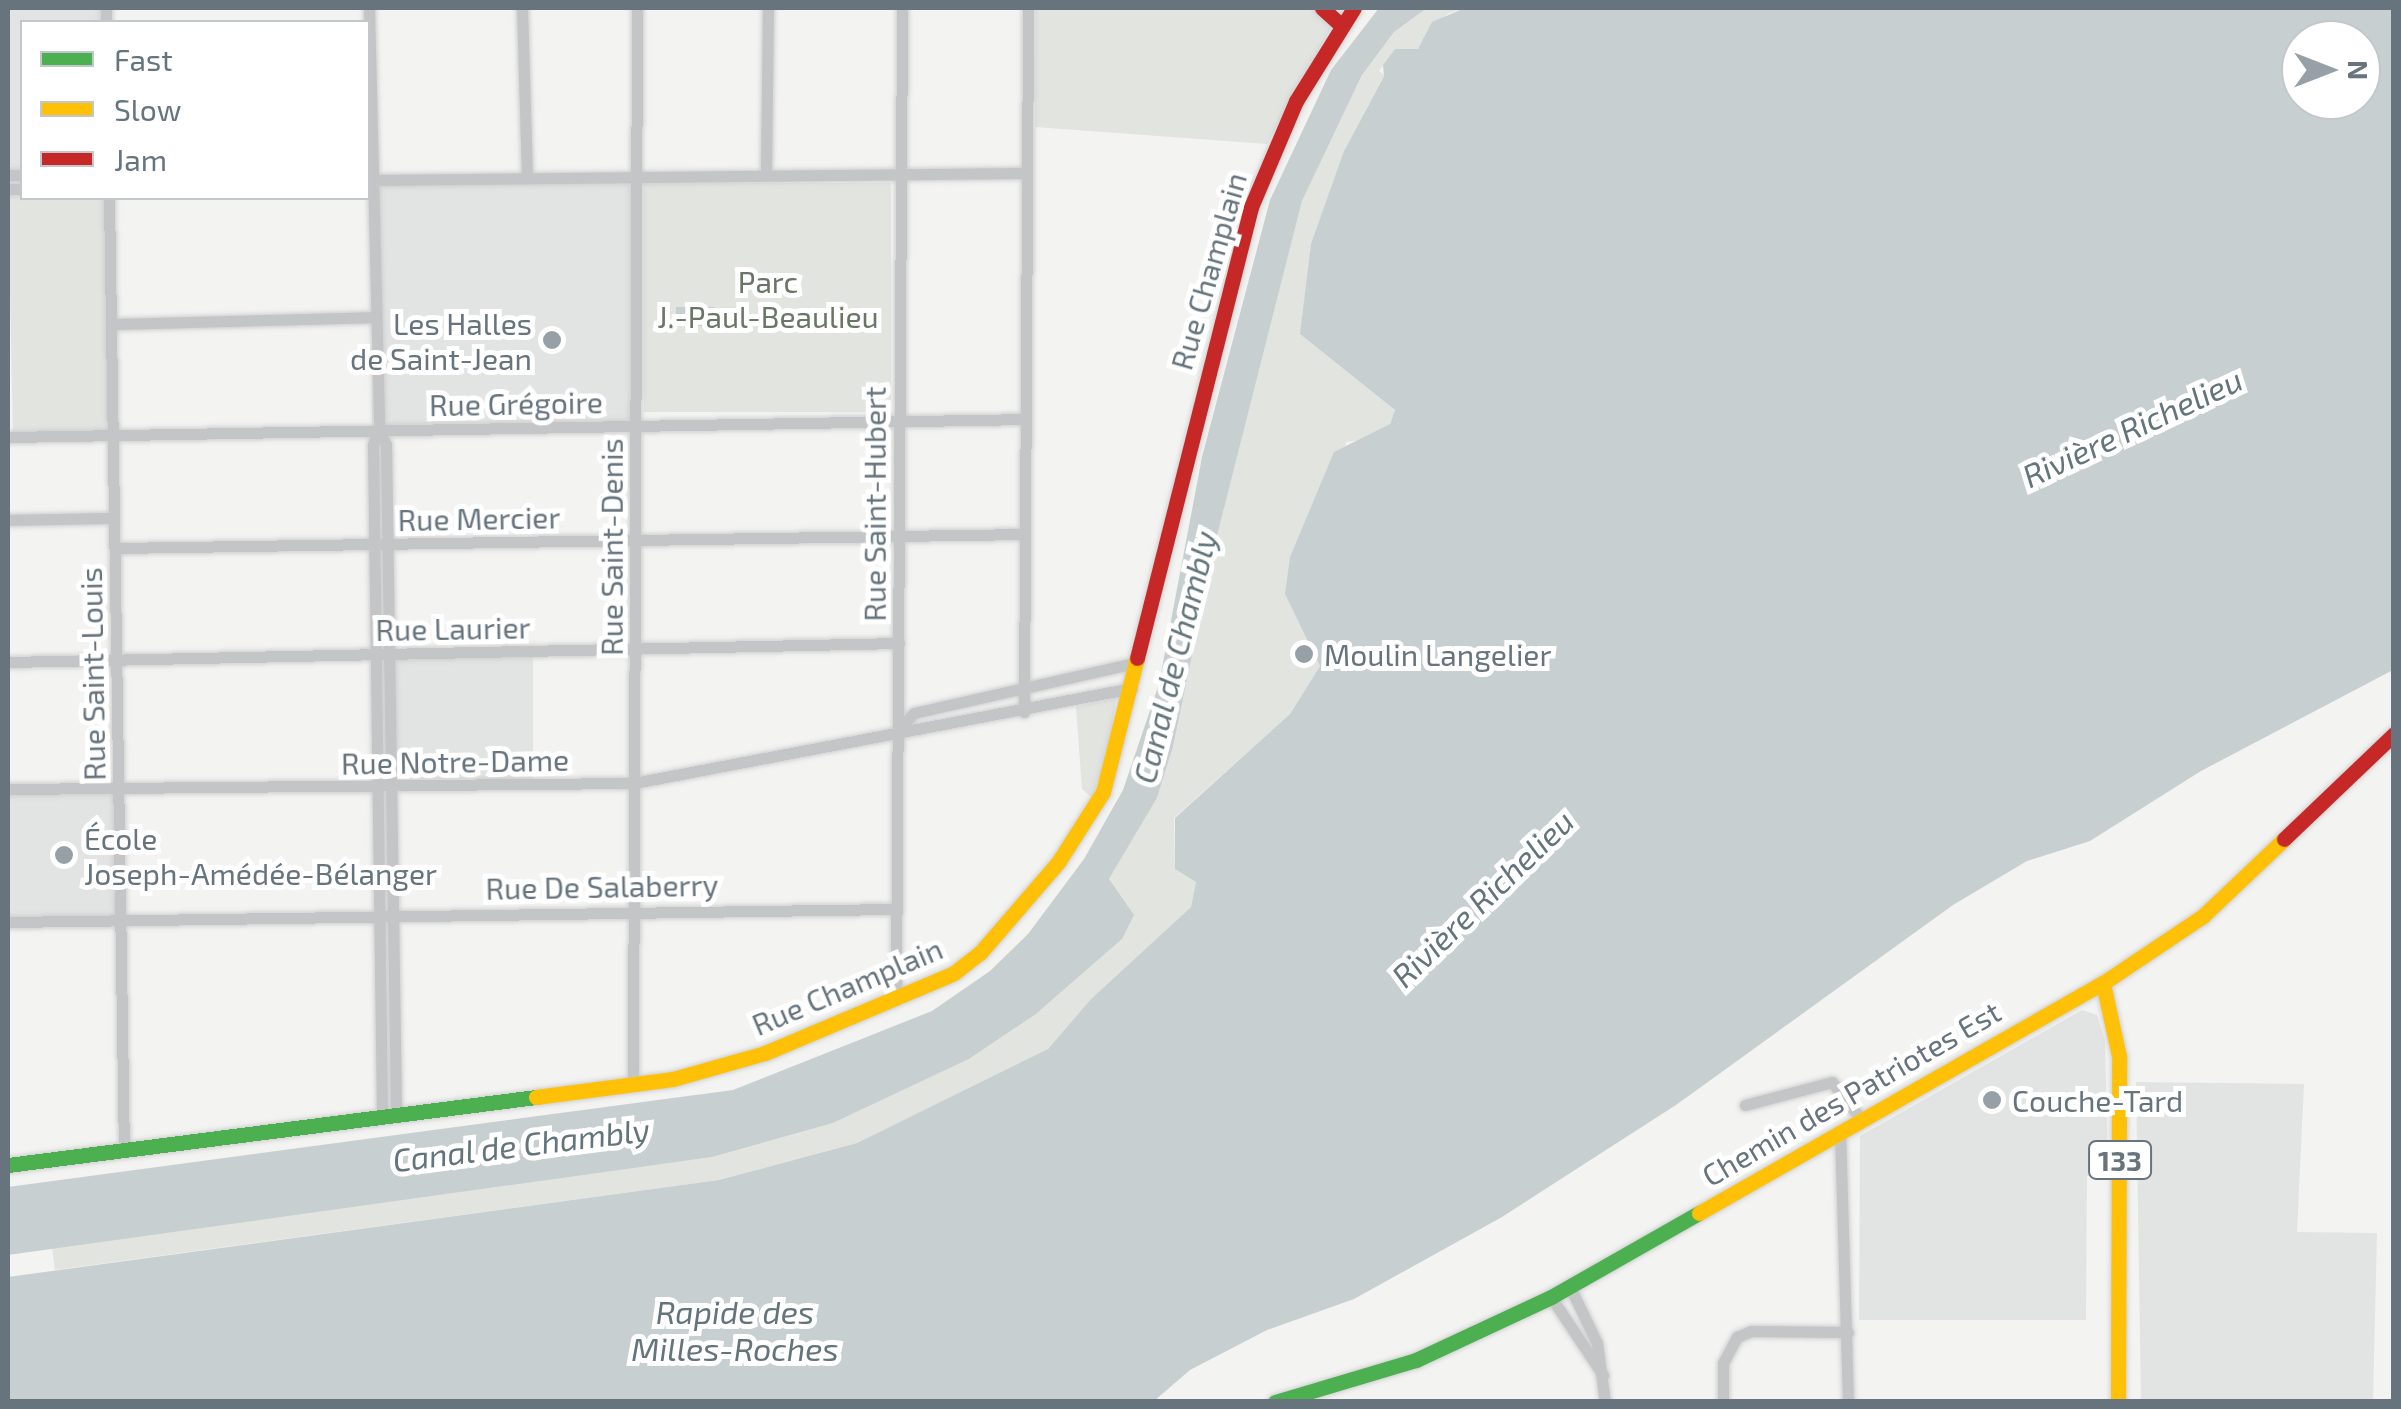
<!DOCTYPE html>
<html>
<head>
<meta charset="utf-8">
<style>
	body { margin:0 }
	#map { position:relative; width:2401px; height:1409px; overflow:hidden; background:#f3f3f2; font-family:"Exo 2",sans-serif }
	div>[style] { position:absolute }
	.built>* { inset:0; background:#e2e3e3; transform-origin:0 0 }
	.green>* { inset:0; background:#e2e4e0; transform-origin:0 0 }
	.water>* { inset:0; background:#c8cfd1; transform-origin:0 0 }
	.roads { filter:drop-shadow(0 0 2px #cfd0d0) drop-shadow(0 0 2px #cfd0d0) }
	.street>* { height:11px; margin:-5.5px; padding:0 5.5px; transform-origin:5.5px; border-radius:5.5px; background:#c4c5c6 }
	.fast>* { height:15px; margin:-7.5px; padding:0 7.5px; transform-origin:7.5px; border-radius:7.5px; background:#4caf50 }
	.slow>* { height:15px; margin:-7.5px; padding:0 7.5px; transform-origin:7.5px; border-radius:7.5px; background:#ffc107 }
	.jam>* { height:15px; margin:-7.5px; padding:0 7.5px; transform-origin:7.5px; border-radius:7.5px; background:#c62828 }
	.dots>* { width:28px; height:28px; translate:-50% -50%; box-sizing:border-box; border:5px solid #fff; border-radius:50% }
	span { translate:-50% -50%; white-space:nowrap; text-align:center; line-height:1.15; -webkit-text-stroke:10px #fff; paint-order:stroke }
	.shield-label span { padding:2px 8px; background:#fff; border:2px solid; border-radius:8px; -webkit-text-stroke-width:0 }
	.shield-label { font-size:28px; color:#67747e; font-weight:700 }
	.street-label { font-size:30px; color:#67747e }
	.park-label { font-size:30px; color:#697665 }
	.poi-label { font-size:30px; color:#67747e }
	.right { translate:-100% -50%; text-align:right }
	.left { translate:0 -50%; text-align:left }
	.water-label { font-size:32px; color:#63757b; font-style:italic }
	.frame { position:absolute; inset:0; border:10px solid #67747e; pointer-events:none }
	.legend { position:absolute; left:20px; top:20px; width:350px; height:180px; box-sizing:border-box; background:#fff; border:2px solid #c2c7cb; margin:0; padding:12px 18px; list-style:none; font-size:30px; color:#67747e }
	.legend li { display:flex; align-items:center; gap:20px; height:50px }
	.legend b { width:50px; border:2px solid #c2c7cb }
	.north { position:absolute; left:2281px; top:20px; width:100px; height:100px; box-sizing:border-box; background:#fff; border:2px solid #c2c7cb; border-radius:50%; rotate:90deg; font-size:28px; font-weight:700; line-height:40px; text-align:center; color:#67747e }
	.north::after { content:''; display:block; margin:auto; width:35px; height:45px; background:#98a0a7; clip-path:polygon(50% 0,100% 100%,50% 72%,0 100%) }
</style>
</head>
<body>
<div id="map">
	<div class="built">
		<div style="clip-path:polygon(8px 8px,101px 8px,101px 22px,22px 22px,22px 170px,8px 170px)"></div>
		<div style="left:635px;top:175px;width:251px;height:263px;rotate:90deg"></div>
		<div style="left:533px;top:651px;width:128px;height:145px;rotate:90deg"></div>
		<div style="left:8px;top:789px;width:110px;height:133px"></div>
		<div style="clip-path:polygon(2082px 1010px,2097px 1015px,2105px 1041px,2108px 1175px,2087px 1176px,2086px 1320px,1859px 1320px,1860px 1136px)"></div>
		<div style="clip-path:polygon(2136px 1082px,2304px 1084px,2297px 1232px,2377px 1233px,2373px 1401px,2141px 1401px)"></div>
	</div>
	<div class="green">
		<div style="clip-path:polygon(1036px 8px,1317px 8px,1334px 22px,1267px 144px,1035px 127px)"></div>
		<div style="clip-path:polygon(1427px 8px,1465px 8px,1447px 14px,1418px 49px,1395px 49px,1379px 71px,1384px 75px,1344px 151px,1300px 334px,1395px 410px,1390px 424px,1368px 439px,1346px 442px,1310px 639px,1320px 666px,1290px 714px,1174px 818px,1175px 869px,1196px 882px,1191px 907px,1091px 999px,1047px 1050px,857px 1143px,719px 1180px,55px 1270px,52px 1248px,108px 1237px,712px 1157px,833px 1123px,969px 1059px,1036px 1014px,1122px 939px,1118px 894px,1109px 879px,1157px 798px,1173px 747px,1217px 536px,1302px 201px,1362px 75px,1394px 32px)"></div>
		<div style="left:891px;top:183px;width:229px;height:247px;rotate:90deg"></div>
		<div style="clip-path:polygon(22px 188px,22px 198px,110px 198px,113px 439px,13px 439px,8px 189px)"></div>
		<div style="clip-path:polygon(1116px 697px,1110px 749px,1092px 798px,1082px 789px,1076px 707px)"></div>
	</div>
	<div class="water">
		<div style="clip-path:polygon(1379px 8px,1427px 8px,1394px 32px,1362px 75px,1302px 201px,1217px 536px,1173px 747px,1157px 798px,1109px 879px,1134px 915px,1122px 939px,1036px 1014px,969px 1059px,833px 1123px,712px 1157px,8px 1255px,8px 1187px,733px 1090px,932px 1011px,990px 971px,1028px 934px,1084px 859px,1123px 790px,1159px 684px,1202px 457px,1270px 200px,1331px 70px)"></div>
		<div style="clip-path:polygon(evenodd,1465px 8px,2393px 8px,2393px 670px,2201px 771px,2090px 841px,2027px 861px,1953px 905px,1676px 1105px,1502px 1217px,1354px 1299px,1267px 1330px,1190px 1370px,1154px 1401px,8px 1401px,8px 1277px,719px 1180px,857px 1143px,1048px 1049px,1091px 999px,1191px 907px,1196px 882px,1175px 869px,1175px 818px,1290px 714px,1320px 666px,1285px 594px,1290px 557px,1334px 452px,1390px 424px,1395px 410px,1300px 334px,1311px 244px,1344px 151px,1384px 76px,1383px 65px,1395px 49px,1418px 49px,1432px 22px,1465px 8px,2301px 40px,2361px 40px,2361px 100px,2301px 100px,2301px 40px)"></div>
		<div style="left:676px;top:307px;width:39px;height:19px"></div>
	</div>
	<div class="roads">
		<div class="street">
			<div style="left:106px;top:8px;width:14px;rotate:90deg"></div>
			<div style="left:369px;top:8px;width:423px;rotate:88.6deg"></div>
			<div style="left:379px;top:431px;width:15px;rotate:62deg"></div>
			<div style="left:386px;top:444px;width:669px;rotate:89.14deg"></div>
			<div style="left:522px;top:8px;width:170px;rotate:88.3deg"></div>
			<div style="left:766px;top:171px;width:163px;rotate:-89.3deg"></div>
			<div style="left:8px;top:175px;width:14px"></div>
			<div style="left:372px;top:180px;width:655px;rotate:-0.61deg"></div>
			<div style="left:8px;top:189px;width:14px"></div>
			<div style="left:109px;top:198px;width:951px;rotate:89.1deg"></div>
			<div style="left:111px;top:324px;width:264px;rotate:-1.5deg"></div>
			<div style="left:379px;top:431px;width:14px;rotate:115deg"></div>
			<div style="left:373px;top:444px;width:671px;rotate:89.23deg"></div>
			<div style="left:8px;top:437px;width:1018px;rotate:-1.01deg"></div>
			<div style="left:8px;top:520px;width:106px;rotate:-1.1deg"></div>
			<div style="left:115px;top:548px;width:910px;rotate:-0.88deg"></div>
			<div style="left:8px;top:662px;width:891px;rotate:-1.22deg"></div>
			<div style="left:1024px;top:712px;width:704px;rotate:-89.67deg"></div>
			<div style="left:898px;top:730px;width:23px;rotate:-47deg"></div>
			<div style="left:914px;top:713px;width:230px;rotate:-12.8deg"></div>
			<div style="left:8px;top:789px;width:626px;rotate:-0.55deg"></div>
			<div style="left:634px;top:783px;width:507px;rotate:-10.8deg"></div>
			<div style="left:8px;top:922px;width:889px;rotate:-0.84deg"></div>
			<div style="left:896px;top:1000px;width:992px;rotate:-89.65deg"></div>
			<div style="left:633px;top:1086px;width:1078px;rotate:-89.79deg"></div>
			<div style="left:1745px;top:1105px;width:90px;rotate:-14.8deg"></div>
			<div style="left:1832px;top:1082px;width:47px;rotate:51.9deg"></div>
			<div style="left:1840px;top:1131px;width:271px;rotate:88.3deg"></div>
			<div style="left:1570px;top:1287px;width:62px;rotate:64.3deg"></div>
			<div style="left:1597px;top:1343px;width:60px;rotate:82.3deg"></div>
			<div style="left:1551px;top:1297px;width:94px;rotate:56.3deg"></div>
			<div style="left:1723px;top:1402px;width:39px;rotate:-90deg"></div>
			<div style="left:1723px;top:1363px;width:30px;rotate:-62deg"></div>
			<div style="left:1737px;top:1337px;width:15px;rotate:-23deg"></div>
			<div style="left:1751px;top:1331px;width:97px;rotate:0.6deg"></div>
		</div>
		<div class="fast">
			<div style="left:8px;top:1165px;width:532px;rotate:-7.34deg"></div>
			<div style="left:1275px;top:1402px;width:147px;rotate:-16.6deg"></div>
			<div style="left:1416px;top:1360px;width:149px;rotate:-25deg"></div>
			<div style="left:1551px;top:1297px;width:170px;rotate:-29.6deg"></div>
		</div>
		<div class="slow">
			<div style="left:536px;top:1097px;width:138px;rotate:-7.5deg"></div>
			<div style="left:673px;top:1079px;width:96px;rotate:-15.8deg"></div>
			<div style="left:765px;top:1053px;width:205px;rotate:-22.9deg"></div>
			<div style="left:954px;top:973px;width:33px;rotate:-38deg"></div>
			<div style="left:980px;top:953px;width:121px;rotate:-49.3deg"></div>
			<div style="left:1059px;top:861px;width:82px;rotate:-57.5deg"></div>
			<div style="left:1103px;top:792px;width:138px;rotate:-75.8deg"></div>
			<div style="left:1699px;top:1213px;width:465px;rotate:-29.7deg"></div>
			<div style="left:2118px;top:1402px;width:346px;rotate:-89.8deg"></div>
			<div style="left:2119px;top:1056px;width:75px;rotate:-102.4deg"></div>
			<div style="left:2103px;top:983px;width:120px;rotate:-33.8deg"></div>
			<div style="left:2203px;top:916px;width:112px;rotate:-43.5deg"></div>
		</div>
		<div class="jam">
			<div style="left:1322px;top:8px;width:24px;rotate:42deg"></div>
			<div style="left:1137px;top:658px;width:465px;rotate:-75.8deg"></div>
			<div style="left:1251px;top:207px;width:115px;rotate:-67deg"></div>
			<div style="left:1296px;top:101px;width:110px;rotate:-58.1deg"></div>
			<div style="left:2284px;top:839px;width:152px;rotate:-43.7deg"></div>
		</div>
	</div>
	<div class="dots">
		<div style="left:552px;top:340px;background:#98a0a7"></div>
		<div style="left:1304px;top:654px;background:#98a0a7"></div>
		<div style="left:64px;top:855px;background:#98a0a7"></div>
		<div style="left:1992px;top:1100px;background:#98a0a7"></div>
	</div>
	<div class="shield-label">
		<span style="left:2120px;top:1160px">133</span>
	</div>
	<div class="street-label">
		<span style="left:1208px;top:271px;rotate:-74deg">Rue Champlain</span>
		<span style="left:516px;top:403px;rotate:-1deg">Rue Grégoire</span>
		<span style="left:874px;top:504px;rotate:-90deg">Rue Saint-Hubert</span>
		<span style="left:479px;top:518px;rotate:-1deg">Rue Mercier</span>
		<span style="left:611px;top:547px;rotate:-90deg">Rue Saint-Denis</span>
		<span style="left:453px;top:628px;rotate:-1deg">Rue Laurier</span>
		<span style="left:92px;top:674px;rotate:-91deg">Rue Saint-Louis</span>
		<span style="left:455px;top:761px;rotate:-1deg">Rue Notre-Dame</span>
		<span style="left:602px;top:886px;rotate:-1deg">Rue De Salaberry</span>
		<span style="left:847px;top:986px;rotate:-23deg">Rue Champlain</span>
		<span style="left:1851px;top:1093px;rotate:-30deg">Chemin des Patriotes Est</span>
	</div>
	<div class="park-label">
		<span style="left:768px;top:298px">Parc<br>J.-Paul-Beaulieu</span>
	</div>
	<div class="poi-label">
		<span class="right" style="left:532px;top:340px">Les Halles<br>de Saint-Jean</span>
		<span class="left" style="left:1324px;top:654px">Moulin Langelier</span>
		<span class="left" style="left:84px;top:855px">École<br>Joseph-Amédée-Bélanger</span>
		<span class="left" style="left:2012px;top:1100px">Couche-Tard</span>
	</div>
	<div class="water-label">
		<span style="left:2132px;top:427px;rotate:-25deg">Rivière Richelieu</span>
		<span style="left:1174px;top:657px;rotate:-76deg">Canal de Chambly</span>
		<span style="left:1482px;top:898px;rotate:-44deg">Rivière Richelieu</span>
		<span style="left:521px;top:1144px;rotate:-7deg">Canal de Chambly</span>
		<span style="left:735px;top:1330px">Rapide des<br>Milles-Roches</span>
	</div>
	<div class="frame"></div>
	<ul class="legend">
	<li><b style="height:12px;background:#4caf50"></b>Fast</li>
	<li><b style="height:12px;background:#ffc107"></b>Slow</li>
	<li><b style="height:12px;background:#c62828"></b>Jam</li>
	</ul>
	<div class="north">N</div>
</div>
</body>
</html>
